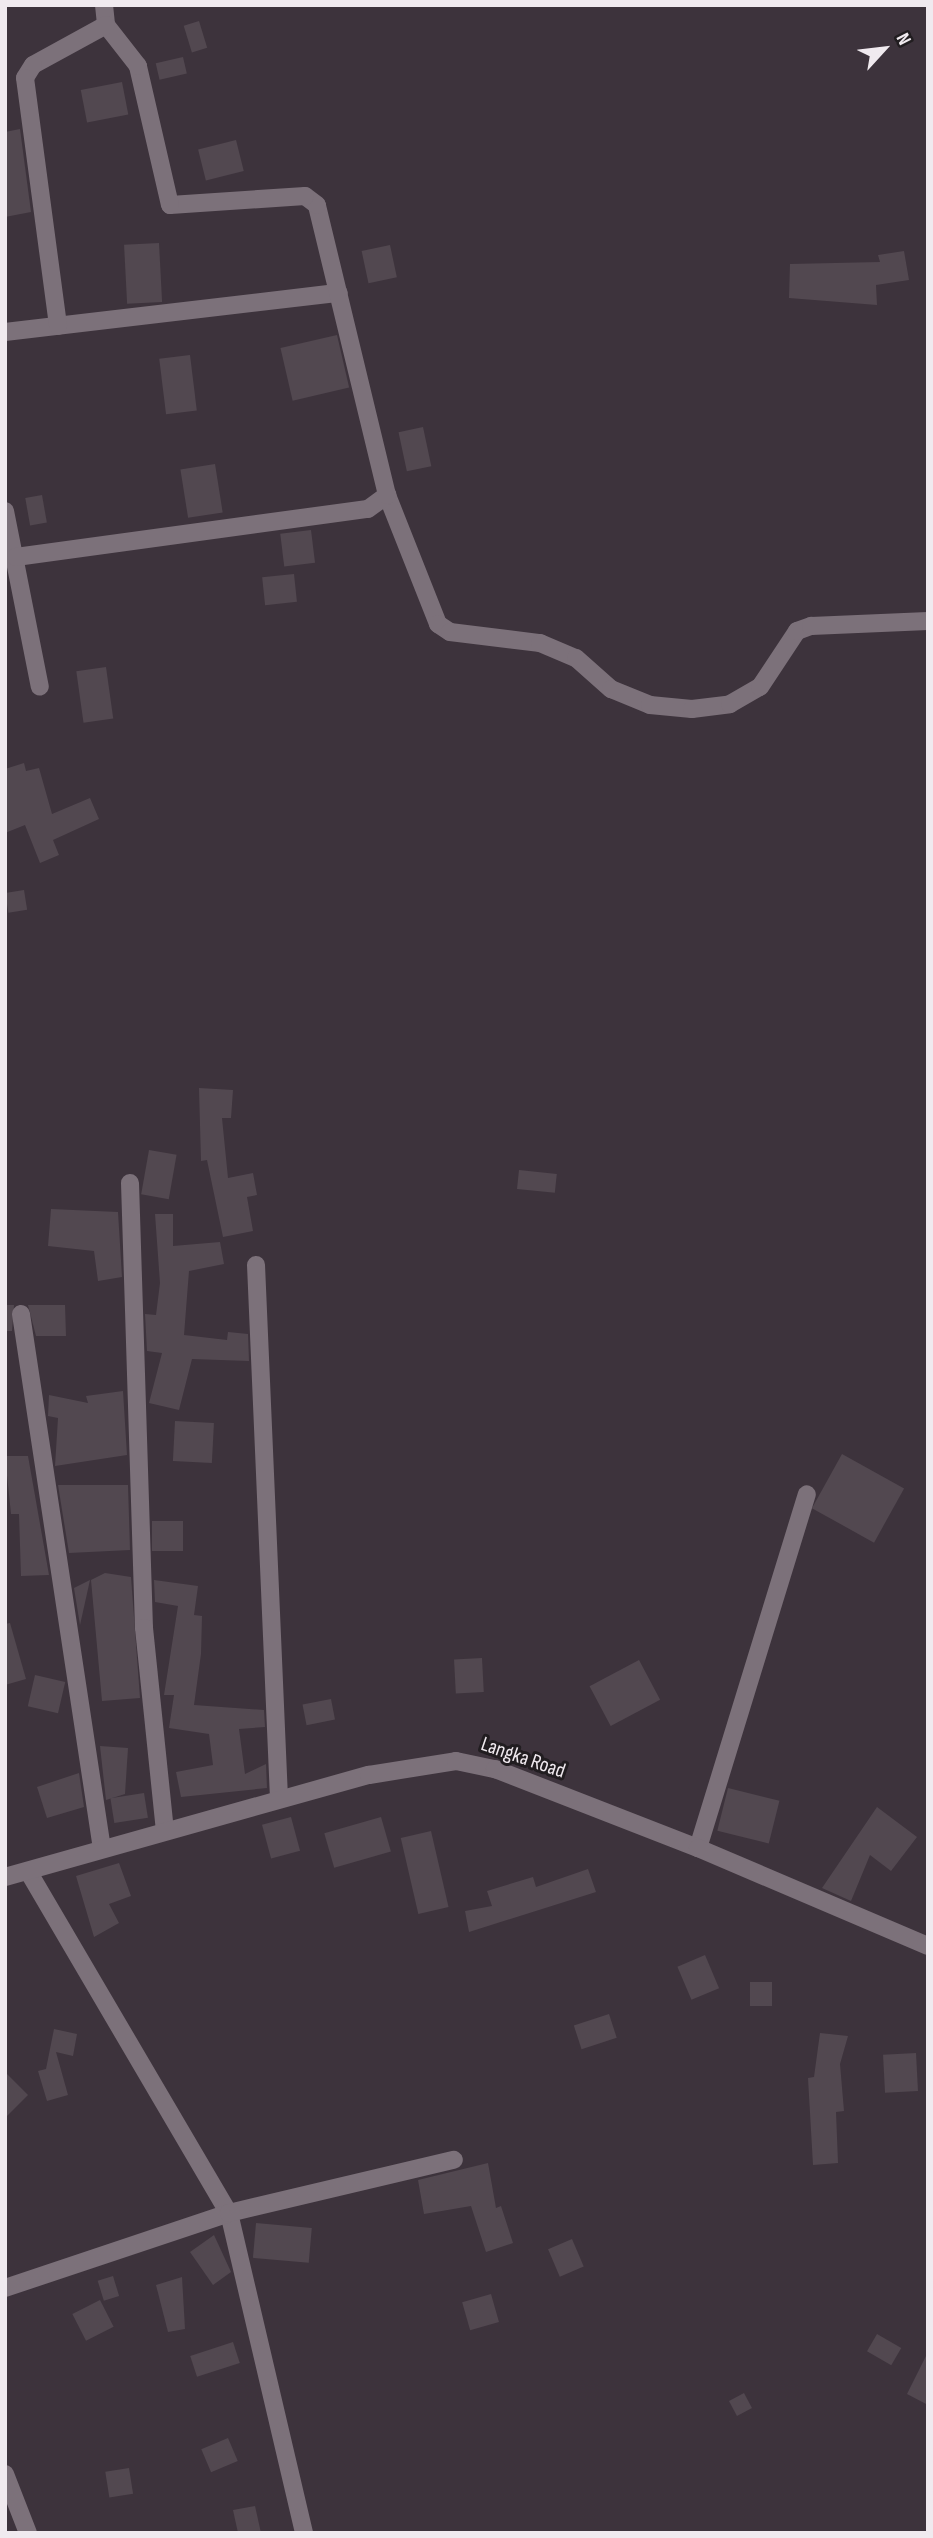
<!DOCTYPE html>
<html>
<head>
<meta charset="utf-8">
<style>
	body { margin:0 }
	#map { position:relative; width:933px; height:2538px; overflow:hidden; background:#3d333c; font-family:"Sofia Sans Condensed",sans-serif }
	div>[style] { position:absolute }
	.building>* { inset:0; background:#524850; transform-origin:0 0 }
	.street>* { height:18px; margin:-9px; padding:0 9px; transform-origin:9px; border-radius:9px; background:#7c717a }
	span { translate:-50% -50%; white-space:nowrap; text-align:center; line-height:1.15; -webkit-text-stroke:6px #211d20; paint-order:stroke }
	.street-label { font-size:21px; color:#f0eaef }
	.frame { position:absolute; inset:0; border:7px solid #f0eaef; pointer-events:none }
	.north { position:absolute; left:849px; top:14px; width:70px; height:70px; -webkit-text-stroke:5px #211d20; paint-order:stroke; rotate:63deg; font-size:19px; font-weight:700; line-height:28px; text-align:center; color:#f0eaef }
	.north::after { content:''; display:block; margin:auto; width:24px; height:32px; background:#f0eaef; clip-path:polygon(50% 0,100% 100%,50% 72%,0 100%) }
</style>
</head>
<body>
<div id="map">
	<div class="building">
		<div style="left:199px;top:21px;width:28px;height:16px;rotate:73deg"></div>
		<div style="left:183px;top:57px;width:17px;height:28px;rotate:77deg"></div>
		<div style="left:122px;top:82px;width:33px;height:42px;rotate:79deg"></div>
		<div style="clip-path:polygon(20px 129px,31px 212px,5px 217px,5px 132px)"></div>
		<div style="left:236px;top:140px;width:32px;height:39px;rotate:76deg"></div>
		<div style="left:159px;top:243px;width:59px;height:35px;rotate:87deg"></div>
		<div style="left:390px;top:245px;width:33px;height:29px;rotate:78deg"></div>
		<div style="clip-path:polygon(904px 251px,909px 280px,876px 285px,877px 305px,789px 298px,790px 264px,880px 262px,878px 255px)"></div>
		<div style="left:337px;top:335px;width:54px;height:58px;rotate:77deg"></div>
		<div style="left:190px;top:355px;width:56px;height:31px;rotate:83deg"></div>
		<div style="left:423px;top:427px;width:40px;height:25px;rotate:78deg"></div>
		<div style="left:215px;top:464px;width:49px;height:35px;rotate:81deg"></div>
		<div style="left:42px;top:495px;width:28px;height:17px;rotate:80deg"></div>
		<div style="left:311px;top:530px;width:33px;height:31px;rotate:83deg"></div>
		<div style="left:294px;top:574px;width:28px;height:32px;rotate:84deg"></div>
		<div style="left:106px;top:667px;width:52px;height:30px;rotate:82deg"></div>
		<div style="clip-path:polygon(24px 763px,26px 771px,39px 768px,52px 814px,90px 798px,99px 819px,53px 840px,59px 855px,40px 863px,25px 825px,5px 833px,5px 769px)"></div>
		<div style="left:24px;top:890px;width:20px;height:19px;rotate:81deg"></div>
		<div style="clip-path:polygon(199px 1088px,233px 1090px,231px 1118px,222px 1118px,228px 1178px,253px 1173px,257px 1195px,247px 1197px,253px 1231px,223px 1237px,207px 1160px,201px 1161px)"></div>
		<div style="left:149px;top:1150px;width:28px;height:45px;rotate:10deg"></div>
		<div style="left:519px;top:1170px;width:38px;height:19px;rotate:6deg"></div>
		<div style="clip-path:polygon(51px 1209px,118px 1212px,122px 1277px,98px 1281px,94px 1251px,48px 1246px)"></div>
		<div style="clip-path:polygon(155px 1214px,173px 1214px,173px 1246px,220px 1242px,224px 1264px,189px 1271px,184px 1335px,227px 1340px,228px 1332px,248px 1334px,249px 1361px,192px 1359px,179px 1410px,149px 1403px,162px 1353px,147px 1351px,145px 1314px,156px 1315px,160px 1283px)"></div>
		<div style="clip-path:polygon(5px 1305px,14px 1305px,12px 1331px,5px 1331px)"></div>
		<div style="clip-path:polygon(28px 1305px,65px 1305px,66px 1336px,36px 1336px)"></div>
		<div style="clip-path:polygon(123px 1391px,127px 1455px,55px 1466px,58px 1418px,48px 1416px,49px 1395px,88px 1403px,86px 1396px)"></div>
		<div style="left:175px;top:1421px;width:39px;height:40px;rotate:3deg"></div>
		<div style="left:842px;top:1454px;width:71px;height:62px;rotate:29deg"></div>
		<div style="clip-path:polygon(5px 1456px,28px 1456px,49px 1575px,21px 1576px,19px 1514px,11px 1514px)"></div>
		<div style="clip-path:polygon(58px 1485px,128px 1485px,130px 1550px,69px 1553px)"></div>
		<div style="left:152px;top:1521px;width:31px;height:30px"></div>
		<div style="clip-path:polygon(105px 1573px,131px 1577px,140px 1698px,102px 1701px,91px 1580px)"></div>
		<div style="clip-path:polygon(90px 1580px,80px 1625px,74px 1588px)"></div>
		<div style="clip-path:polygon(154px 1580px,198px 1586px,194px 1615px,202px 1616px,201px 1654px,194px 1705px,264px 1710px,265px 1727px,239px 1729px,245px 1774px,266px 1764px,267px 1788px,181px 1797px,176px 1772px,213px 1765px,209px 1734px,169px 1728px,174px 1695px,164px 1695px,178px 1606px,155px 1602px)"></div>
		<div style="clip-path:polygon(10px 1623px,26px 1679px,5px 1685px,5px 1624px)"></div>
		<div style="left:482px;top:1658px;width:34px;height:28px;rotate:87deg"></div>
		<div style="left:639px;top:1660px;width:45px;height:56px;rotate:62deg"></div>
		<div style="left:35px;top:1675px;width:31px;height:32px;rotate:13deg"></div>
		<div style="left:331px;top:1699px;width:21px;height:29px;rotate:79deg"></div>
		<div style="clip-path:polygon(100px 1746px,128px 1748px,125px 1794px,106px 1800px)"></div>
		<div style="clip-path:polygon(79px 1773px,84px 1807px,47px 1818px,37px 1787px)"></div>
		<div style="left:728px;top:1788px;width:53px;height:44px;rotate:14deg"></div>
		<div style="left:144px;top:1793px;width:25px;height:34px;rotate:81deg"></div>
		<div style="clip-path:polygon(877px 1807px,917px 1837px,891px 1871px,870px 1855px,851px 1901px,822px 1888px)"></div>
		<div style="left:291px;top:1817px;width:35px;height:30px;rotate:75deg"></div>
		<div style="left:381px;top:1817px;width:36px;height:59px;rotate:74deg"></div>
		<div style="left:431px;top:1831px;width:78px;height:31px;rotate:77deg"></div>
		<div style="clip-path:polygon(119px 1863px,131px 1896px,109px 1904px,119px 1923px,94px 1937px,76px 1876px)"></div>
		<div style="clip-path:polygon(588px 1869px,596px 1892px,469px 1932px,465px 1911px,492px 1906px,487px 1891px,533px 1877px,536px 1887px)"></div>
		<div style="left:705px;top:1955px;width:36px;height:30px;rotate:67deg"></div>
		<div style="left:750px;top:1982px;width:22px;height:24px"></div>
		<div style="left:609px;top:2014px;width:25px;height:37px;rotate:72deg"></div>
		<div style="clip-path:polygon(54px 2029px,77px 2034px,73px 2056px,56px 2052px,68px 2095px,47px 2101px,38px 2071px,46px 2069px)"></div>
		<div style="clip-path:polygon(820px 2033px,848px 2036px,840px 2064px,844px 2111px,836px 2112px,838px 2163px,813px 2165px,808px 2078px,814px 2077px)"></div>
		<div style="left:916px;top:2053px;width:38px;height:33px;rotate:87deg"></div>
		<div style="clip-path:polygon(5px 2072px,28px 2095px,5px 2118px)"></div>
		<div style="clip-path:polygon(488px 2163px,496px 2208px,501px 2206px,513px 2243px,486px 2252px,471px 2206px,424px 2214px,418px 2180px)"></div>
		<div style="left:256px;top:2223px;width:56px;height:35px;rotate:5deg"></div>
		<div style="clip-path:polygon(214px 2235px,231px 2272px,213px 2285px,190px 2252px)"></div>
		<div style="left:572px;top:2239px;width:30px;height:26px;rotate:67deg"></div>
		<div style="left:113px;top:2276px;width:21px;height:16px;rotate:73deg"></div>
		<div style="clip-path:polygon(182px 2277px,185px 2329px,168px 2332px,156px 2285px)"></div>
		<div style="left:491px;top:2294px;width:29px;height:30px;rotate:74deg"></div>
		<div style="left:100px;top:2300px;width:30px;height:31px;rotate:63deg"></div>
		<div style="left:877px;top:2334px;width:28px;height:20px;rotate:30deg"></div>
		<div style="left:233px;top:2342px;width:22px;height:45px;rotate:72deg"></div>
		<div style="clip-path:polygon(928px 2352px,928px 2405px,907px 2394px)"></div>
		<div style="left:744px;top:2393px;width:17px;height:17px;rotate:62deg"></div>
		<div style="left:228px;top:2438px;width:25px;height:29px;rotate:67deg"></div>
		<div style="left:129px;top:2468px;width:26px;height:24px;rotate:81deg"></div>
		<div style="clip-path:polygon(255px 2506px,261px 2533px,238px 2533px,233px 2510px)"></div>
	</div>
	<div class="street">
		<div style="left:104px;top:5px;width:20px;rotate:84deg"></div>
		<div style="left:5px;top:332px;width:336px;rotate:-6.7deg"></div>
		<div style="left:387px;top:495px;width:139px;rotate:68.4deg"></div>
		<div style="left:438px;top:624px;width:14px;rotate:34deg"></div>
		<div style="left:450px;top:632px;width:91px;rotate:7deg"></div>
		<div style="left:540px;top:643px;width:39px;rotate:23deg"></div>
		<div style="left:576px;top:658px;width:47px;rotate:41.5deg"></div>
		<div style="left:611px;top:689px;width:42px;rotate:22.3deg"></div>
		<div style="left:650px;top:705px;width:42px;rotate:5.4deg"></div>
		<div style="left:692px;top:709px;width:38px;rotate:-7deg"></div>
		<div style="left:730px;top:704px;width:34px;rotate:-30deg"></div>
		<div style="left:760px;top:687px;width:67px;rotate:-56.5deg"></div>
		<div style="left:797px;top:631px;width:15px;rotate:-20deg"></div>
		<div style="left:811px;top:626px;width:117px;rotate:-2.4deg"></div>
		<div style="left:5px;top:511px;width:179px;rotate:78.8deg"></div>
		<div style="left:16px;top:557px;width:355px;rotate:-7.8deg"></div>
		<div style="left:368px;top:509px;width:24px;rotate:-36deg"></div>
		<div style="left:387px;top:495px;width:298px;rotate:-103.6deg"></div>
		<div style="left:317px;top:205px;width:15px;rotate:-143deg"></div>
		<div style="left:305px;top:196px;width:135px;rotate:176.2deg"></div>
		<div style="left:170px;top:205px;width:143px;rotate:-103deg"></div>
		<div style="left:138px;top:66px;width:52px;rotate:-128deg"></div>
		<div style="left:106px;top:25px;width:83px;rotate:151.3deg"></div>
		<div style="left:33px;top:65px;width:15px;rotate:122deg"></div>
		<div style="left:25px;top:78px;width:250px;rotate:82.4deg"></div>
		<div style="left:130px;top:1183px;width:445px;rotate:88.2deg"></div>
		<div style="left:144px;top:1628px;width:203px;rotate:84.1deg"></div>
		<div style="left:256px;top:1265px;width:534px;rotate:87.53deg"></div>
		<div style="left:21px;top:1314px;width:541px;rotate:81.39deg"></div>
		<div style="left:698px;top:1848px;width:370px;rotate:-72.9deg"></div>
		<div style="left:28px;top:1871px;width:397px;rotate:59.6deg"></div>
		<div style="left:229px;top:2213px;width:329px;rotate:76.8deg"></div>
		<div style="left:5px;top:1877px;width:378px;rotate:-15.7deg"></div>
		<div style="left:369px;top:1775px;width:88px;rotate:-9.1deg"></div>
		<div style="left:456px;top:1761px;width:40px;rotate:12deg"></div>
		<div style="left:495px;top:1769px;width:218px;rotate:21.3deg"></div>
		<div style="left:698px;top:1848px;width:250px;rotate:23.1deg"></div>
		<div style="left:5px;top:2288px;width:236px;rotate:-18.5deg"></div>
		<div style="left:229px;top:2213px;width:231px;rotate:-13.3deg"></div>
		<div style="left:5px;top:2474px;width:63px;rotate:68.7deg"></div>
	</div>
	<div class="street-label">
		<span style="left:523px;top:1758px;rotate:19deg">Langka Road</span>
	</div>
	<div class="frame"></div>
	<div class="north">N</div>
</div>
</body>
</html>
